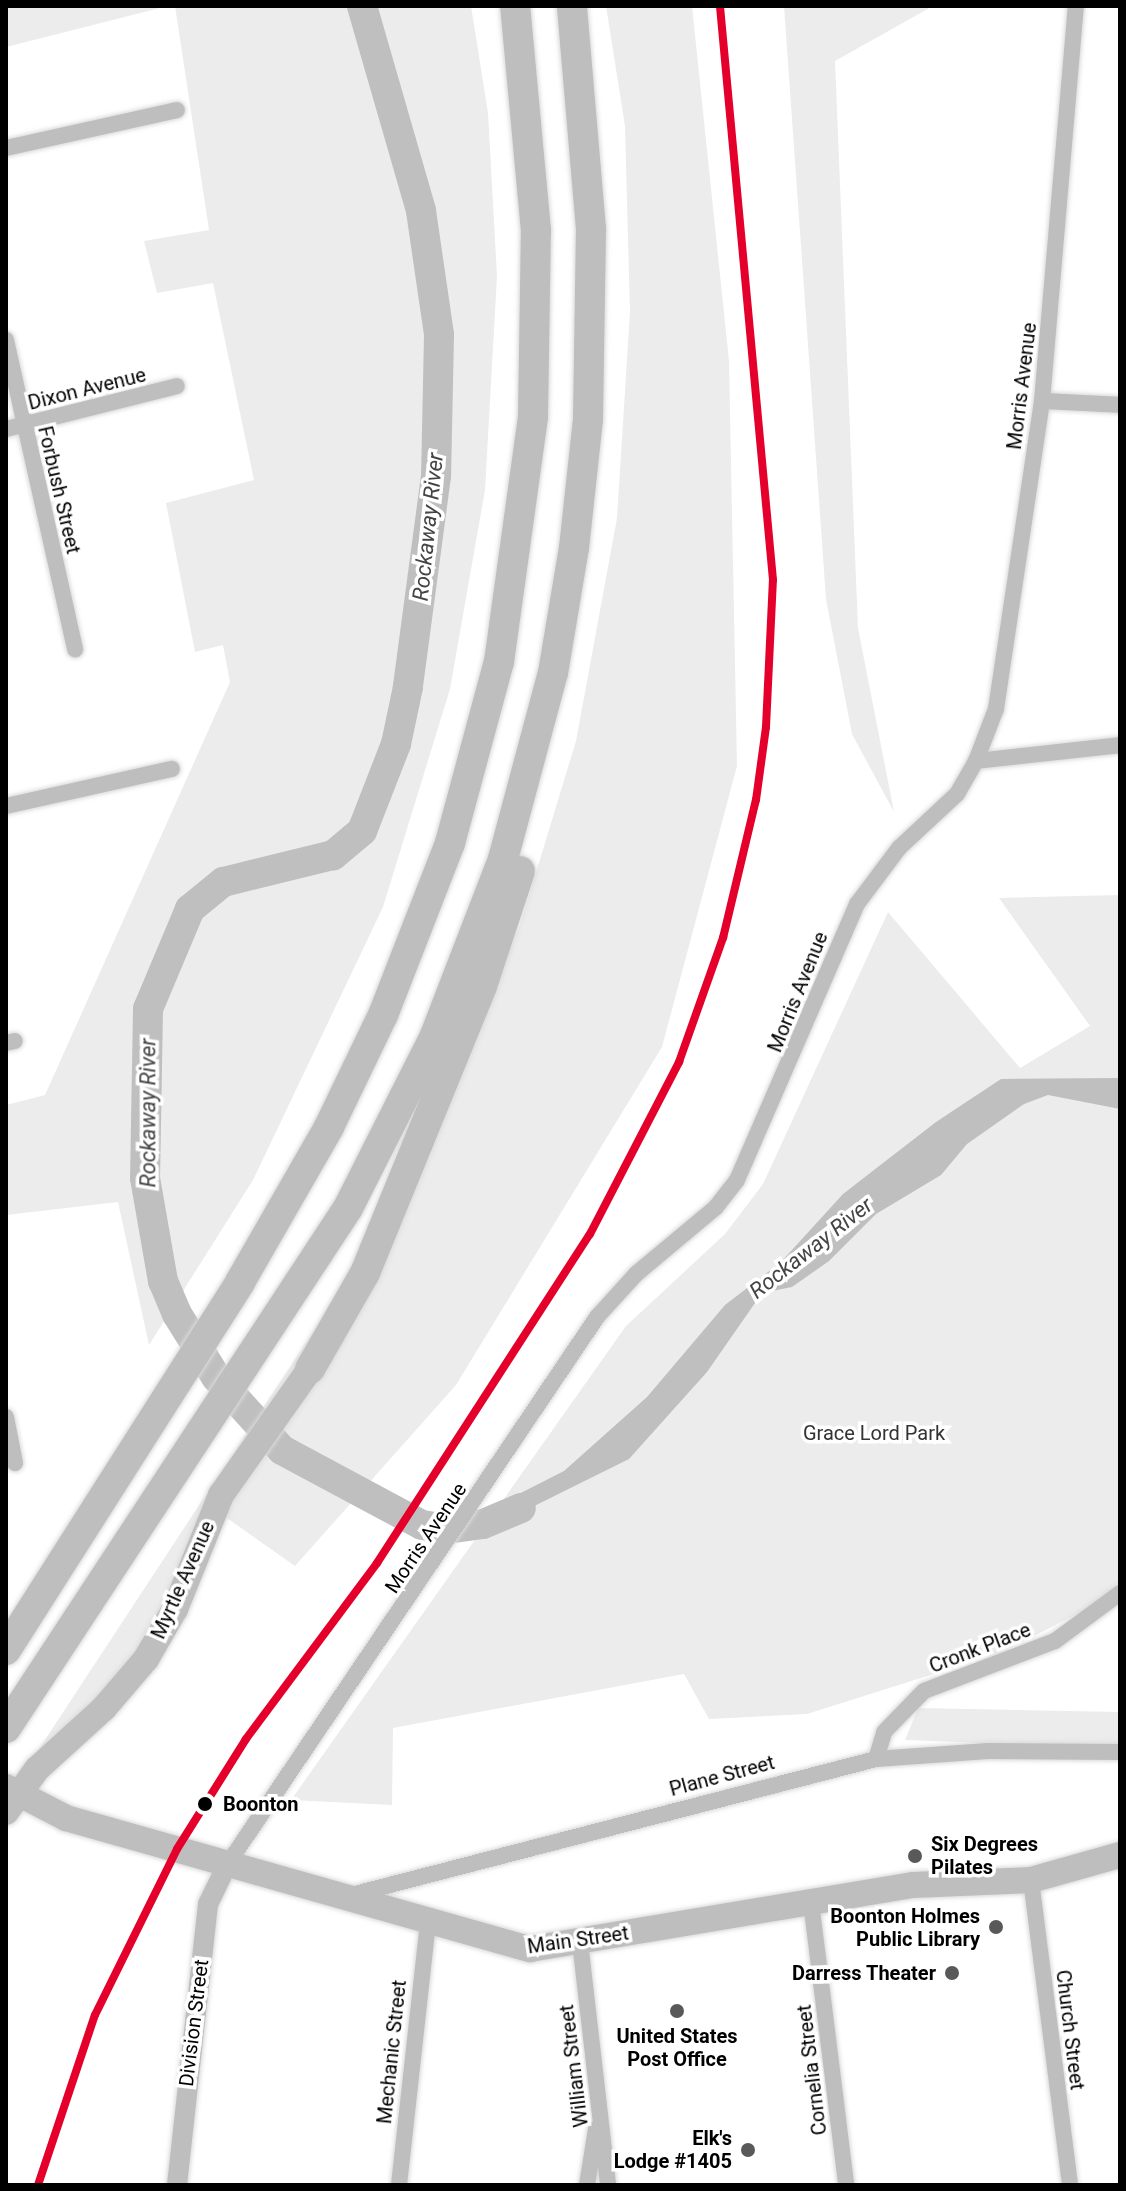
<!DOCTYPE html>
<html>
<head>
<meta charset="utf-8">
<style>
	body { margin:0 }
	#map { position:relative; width:1126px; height:2191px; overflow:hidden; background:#fff; font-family:Roboto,sans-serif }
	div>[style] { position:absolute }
	.green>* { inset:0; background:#ececec }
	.water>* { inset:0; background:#bfbfbf }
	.river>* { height:30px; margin:-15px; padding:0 15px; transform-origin:15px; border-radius:15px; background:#bfbfbf }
	.roads { filter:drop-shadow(0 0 2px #dbdbdb) drop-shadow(0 0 2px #dbdbdb) }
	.minor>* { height:16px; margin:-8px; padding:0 8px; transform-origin:8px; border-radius:8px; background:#bebebe }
	.tertiary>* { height:20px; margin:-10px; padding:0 10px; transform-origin:10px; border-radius:10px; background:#bebebe }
	.primary>* { height:26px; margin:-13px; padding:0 13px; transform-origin:13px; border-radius:13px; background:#bebebe }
	.motorway>* { height:30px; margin:-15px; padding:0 15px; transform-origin:15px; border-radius:15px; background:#bebebe }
	.rail-1>* { height:8px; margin:-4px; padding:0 4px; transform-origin:4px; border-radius:4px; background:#e4002b }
	.dots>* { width:22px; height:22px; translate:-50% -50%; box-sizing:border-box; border:4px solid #fff; border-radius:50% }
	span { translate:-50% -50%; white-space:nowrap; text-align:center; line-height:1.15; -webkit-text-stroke:7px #fff; paint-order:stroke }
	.street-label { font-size:20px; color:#000 }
	.park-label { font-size:20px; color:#333 }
	.stop-label { font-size:20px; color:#000; font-weight:700 }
	.left { translate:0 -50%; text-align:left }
	.poi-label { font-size:20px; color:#000; font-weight:700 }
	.right { translate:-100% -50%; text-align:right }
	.water-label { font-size:22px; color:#444; font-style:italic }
	.frame { position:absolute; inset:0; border:8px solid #000; pointer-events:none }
</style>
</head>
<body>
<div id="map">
	<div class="green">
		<div style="clip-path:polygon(6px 6px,168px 6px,6px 47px)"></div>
		<div style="clip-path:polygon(175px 6px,471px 6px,488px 113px,497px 276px,485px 490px,450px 689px,383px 907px,253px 1180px,149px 1345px,118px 1202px,6px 1215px,6px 1105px,45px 1095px,230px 682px,223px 645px,195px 652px,166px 503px,254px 480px,213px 283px,157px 293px,144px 241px,209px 230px)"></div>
		<div style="clip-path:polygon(606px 6px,692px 6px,729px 361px,737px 766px,662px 1047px,456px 1385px,295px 1566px,214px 1509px,139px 1664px,33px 1758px,370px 1245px,437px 1122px,520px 925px,576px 741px,617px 518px,630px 312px,625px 126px)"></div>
		<div style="clip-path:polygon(784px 6px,933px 6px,835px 61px,858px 628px,894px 812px,852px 734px,826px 599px)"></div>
		<div style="clip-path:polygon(1120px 895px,1120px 1584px,1093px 1606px,1000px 1653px,807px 1714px,709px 1719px,684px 1674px,393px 1728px,392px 1805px,291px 1800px,626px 1326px,725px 1234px,763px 1184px,888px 912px,1020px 1068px,1090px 1026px,999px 898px)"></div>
		<div style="clip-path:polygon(918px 1708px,1120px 1712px,1120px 1748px,905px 1740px)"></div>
	</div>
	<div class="water">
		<div style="clip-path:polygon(1120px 1078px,1120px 1109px,1048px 1095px,1024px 1104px,967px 1144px,941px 1175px,876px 1214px,829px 1261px,792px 1287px,762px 1293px,707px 1372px,629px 1459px,474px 1536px,497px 1505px,564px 1471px,647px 1397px,725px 1305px,781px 1262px,843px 1194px,936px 1122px,1001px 1079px)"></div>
	</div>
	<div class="river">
		<div style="left:362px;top:6px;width:213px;rotate:73.9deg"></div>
		<div style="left:421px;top:211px;width:125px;rotate:81.7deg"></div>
		<div style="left:439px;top:335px;width:141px;rotate:91.2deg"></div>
		<div style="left:436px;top:476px;width:213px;rotate:97.6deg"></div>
		<div style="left:408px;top:687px;width:58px;rotate:101.9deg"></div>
		<div style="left:396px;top:744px;width:93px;rotate:111.3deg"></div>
		<div style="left:362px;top:831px;width:38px;rotate:140deg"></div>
		<div style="left:333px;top:855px;width:113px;rotate:166.2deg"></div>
		<div style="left:223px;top:882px;width:43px;rotate:140.7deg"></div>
		<div style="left:190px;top:909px;width:108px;rotate:112.8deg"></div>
		<div style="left:148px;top:1009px;width:169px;rotate:91deg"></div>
		<div style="left:145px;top:1178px;width:105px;rotate:80.1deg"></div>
		<div style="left:163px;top:1281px;width:36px;rotate:67deg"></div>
		<div style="left:177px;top:1314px;width:74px;rotate:58.2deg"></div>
		<div style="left:216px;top:1377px;width:98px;rotate:47.9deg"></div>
		<div style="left:282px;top:1450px;width:159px;rotate:28.2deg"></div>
		<div style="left:422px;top:1525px;width:25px;rotate:9deg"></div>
		<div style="left:447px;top:1529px;width:36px;rotate:-8deg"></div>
		<div style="left:483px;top:1524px;width:41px;rotate:-22.8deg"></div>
	</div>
	<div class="roads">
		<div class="minor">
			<div style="left:6px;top:148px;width:175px;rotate:-12.5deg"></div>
			<div style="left:6px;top:340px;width:317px;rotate:77.4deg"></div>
			<div style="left:1042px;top:401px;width:78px;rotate:2.9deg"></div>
			<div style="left:6px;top:429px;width:176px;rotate:-14.1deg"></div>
			<div style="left:976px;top:761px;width:145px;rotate:-6.3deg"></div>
			<div style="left:6px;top:806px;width:170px;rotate:-12.6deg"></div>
			<div style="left:6px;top:1043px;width:9px;rotate:-13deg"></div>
			<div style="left:6px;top:1417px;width:47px;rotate:78.9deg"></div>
			<div style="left:876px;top:1759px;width:28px;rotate:-73deg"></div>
			<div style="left:884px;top:1732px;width:57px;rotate:-45.7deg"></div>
			<div style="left:924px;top:1691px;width:140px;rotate:-20.9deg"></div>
			<div style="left:1055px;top:1641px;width:81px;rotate:-36.4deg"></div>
			<div style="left:227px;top:1865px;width:661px;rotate:-55.97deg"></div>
			<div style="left:597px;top:1317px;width:58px;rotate:-47.8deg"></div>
			<div style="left:636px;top:1274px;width:104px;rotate:-39.9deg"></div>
			<div style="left:716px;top:1207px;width:34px;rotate:-52deg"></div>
			<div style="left:737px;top:1180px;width:301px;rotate:-66.5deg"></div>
			<div style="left:857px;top:904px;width:70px;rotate:-53.1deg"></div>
			<div style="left:899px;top:848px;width:79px;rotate:-43deg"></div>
			<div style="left:957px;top:794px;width:38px;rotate:-60deg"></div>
			<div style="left:976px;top:761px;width:56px;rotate:-69deg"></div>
			<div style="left:996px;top:709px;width:311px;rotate:-81.5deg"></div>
			<div style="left:1042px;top:401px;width:396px;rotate:-85.1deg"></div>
			<div style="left:1031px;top:1880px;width:307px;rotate:82.7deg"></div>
			<div style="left:351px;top:1895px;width:542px;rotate:-14.52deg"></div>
			<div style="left:876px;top:1759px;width:112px;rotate:-4.1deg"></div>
			<div style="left:988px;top:1751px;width:132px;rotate:0.4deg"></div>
			<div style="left:811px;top:1902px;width:285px;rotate:82.9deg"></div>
			<div style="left:580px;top:1942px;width:245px;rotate:83.4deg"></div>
			<div style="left:399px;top:2185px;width:264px;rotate:-83.7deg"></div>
			<div style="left:587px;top:2185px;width:57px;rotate:-80.9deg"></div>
		</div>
		<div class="tertiary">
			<div style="left:177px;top:2185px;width:283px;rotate:-83.7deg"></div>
			<div style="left:208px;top:1904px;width:43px;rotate:-64deg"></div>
		</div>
		<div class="primary">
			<div style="left:6px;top:1787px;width:68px;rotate:27.3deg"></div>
			<div style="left:66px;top:1818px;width:482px;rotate:15.8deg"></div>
			<div style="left:530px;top:1949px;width:388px;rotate:-9.5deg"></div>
			<div style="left:913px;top:1885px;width:118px;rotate:-2.4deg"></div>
			<div style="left:1031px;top:1880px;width:92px;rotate:-15.7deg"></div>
			<div style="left:6px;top:1812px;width:53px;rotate:-54.2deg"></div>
			<div style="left:37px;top:1769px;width:91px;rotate:-42.3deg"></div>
			<div style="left:104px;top:1708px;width:65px;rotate:-49.4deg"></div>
			<div style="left:146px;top:1659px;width:58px;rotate:-59.9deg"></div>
			<div style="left:175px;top:1609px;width:123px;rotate:-68deg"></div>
			<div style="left:221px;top:1495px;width:154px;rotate:-54.8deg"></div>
		</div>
		<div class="motorway">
			<div style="left:310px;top:1369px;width:111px;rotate:-60.2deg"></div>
			<div style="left:365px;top:1273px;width:310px;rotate:-67.8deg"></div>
			<div style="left:482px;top:986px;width:121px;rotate:-71.7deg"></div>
			<div style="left:6px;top:1650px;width:436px;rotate:-57.5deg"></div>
			<div style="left:240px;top:1282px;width:179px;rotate:-60.1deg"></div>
			<div style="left:329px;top:1127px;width:124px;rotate:-64.3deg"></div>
			<div style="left:383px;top:1015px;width:185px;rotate:-68.7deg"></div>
			<div style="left:450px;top:843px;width:188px;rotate:-74.9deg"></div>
			<div style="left:499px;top:662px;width:248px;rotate:-82.1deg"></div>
			<div style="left:533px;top:416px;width:185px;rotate:-89.1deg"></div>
			<div style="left:536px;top:231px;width:226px;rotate:-95.3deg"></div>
			<div style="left:6px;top:1728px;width:622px;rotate:-56.67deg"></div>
			<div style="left:348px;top:1208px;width:191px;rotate:-63.2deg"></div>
			<div style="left:434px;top:1038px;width:192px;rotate:-68.9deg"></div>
			<div style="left:503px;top:859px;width:193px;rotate:-75deg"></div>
			<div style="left:553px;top:673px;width:127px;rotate:-80.5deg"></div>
			<div style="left:574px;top:548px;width:130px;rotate:-83.8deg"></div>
			<div style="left:588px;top:419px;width:190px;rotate:-89.1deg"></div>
			<div style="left:591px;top:229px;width:224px;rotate:-94.9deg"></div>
		</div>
	</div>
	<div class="rail-1">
		<div style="left:38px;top:2185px;width:179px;rotate:-71.5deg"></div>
		<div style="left:95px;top:2015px;width:185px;rotate:-63.7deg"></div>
		<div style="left:177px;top:1849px;width:130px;rotate:-57.9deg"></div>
		<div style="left:246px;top:1739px;width:219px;rotate:-53.3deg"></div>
		<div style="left:377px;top:1563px;width:392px;rotate:-57.1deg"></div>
		<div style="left:590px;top:1234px;width:194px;rotate:-62.6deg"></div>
		<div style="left:679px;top:1062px;width:132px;rotate:-70.5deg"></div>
		<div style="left:723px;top:938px;width:142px;rotate:-76.6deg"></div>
		<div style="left:756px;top:800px;width:74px;rotate:-82.2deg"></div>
		<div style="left:766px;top:727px;width:147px;rotate:-87.3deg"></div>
		<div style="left:773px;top:580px;width:576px;rotate:-95.28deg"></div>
	</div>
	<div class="dots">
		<div style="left:205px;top:1804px;background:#000"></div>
		<div style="left:915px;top:1856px;background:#595959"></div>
		<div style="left:996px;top:1927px;background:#595959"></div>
		<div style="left:952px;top:1973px;background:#595959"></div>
		<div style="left:677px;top:2011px;background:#595959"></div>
		<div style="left:748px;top:2150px;background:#595959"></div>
	</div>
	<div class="street-label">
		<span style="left:1022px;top:386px;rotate:-83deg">Morris Avenue</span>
		<span style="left:87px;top:389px;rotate:-14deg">Dixon Avenue</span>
		<span style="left:59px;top:490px;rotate:77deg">Forbush Street</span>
		<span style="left:798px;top:992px;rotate:-68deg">Morris Avenue</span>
		<span style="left:426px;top:1538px;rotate:-56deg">Morris Avenue</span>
		<span style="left:183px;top:1580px;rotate:-66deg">Myrtle Avenue</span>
		<span style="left:980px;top:1648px;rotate:-21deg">Cronk Place</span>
		<span style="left:722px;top:1776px;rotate:-15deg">Plane Street</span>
		<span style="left:578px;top:1940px;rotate:-8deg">Main Street</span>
		<span style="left:194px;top:2023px;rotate:-83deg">Division Street</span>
		<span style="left:1070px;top:2030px;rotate:83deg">Church Street</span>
		<span style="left:392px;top:2052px;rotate:-84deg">Mechanic Street</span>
		<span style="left:574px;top:2066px;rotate:-97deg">William Street</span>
		<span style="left:812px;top:2070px;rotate:-97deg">Cornelia Street</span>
	</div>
	<div class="park-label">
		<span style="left:874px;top:1433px">Grace Lord Park</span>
	</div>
	<div class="stop-label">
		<span class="left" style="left:223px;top:1804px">Boonton</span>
	</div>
	<div class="poi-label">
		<span class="left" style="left:931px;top:1856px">Six Degrees<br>Pilates</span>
		<span class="right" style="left:980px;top:1928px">Boonton Holmes<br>Public Library</span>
		<span class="right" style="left:936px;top:1973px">Darress Theater</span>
		<span style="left:677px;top:2048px">United States<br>Post Office</span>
		<span class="right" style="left:732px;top:2150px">Elk's<br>Lodge #1405</span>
	</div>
	<div class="water-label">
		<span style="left:428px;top:527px;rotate:-84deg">Rockaway River</span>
		<span style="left:148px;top:1113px;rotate:-90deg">Rockaway River</span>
		<span style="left:811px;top:1248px;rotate:-38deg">Rockaway River</span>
	</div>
	<div class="frame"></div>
</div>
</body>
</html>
